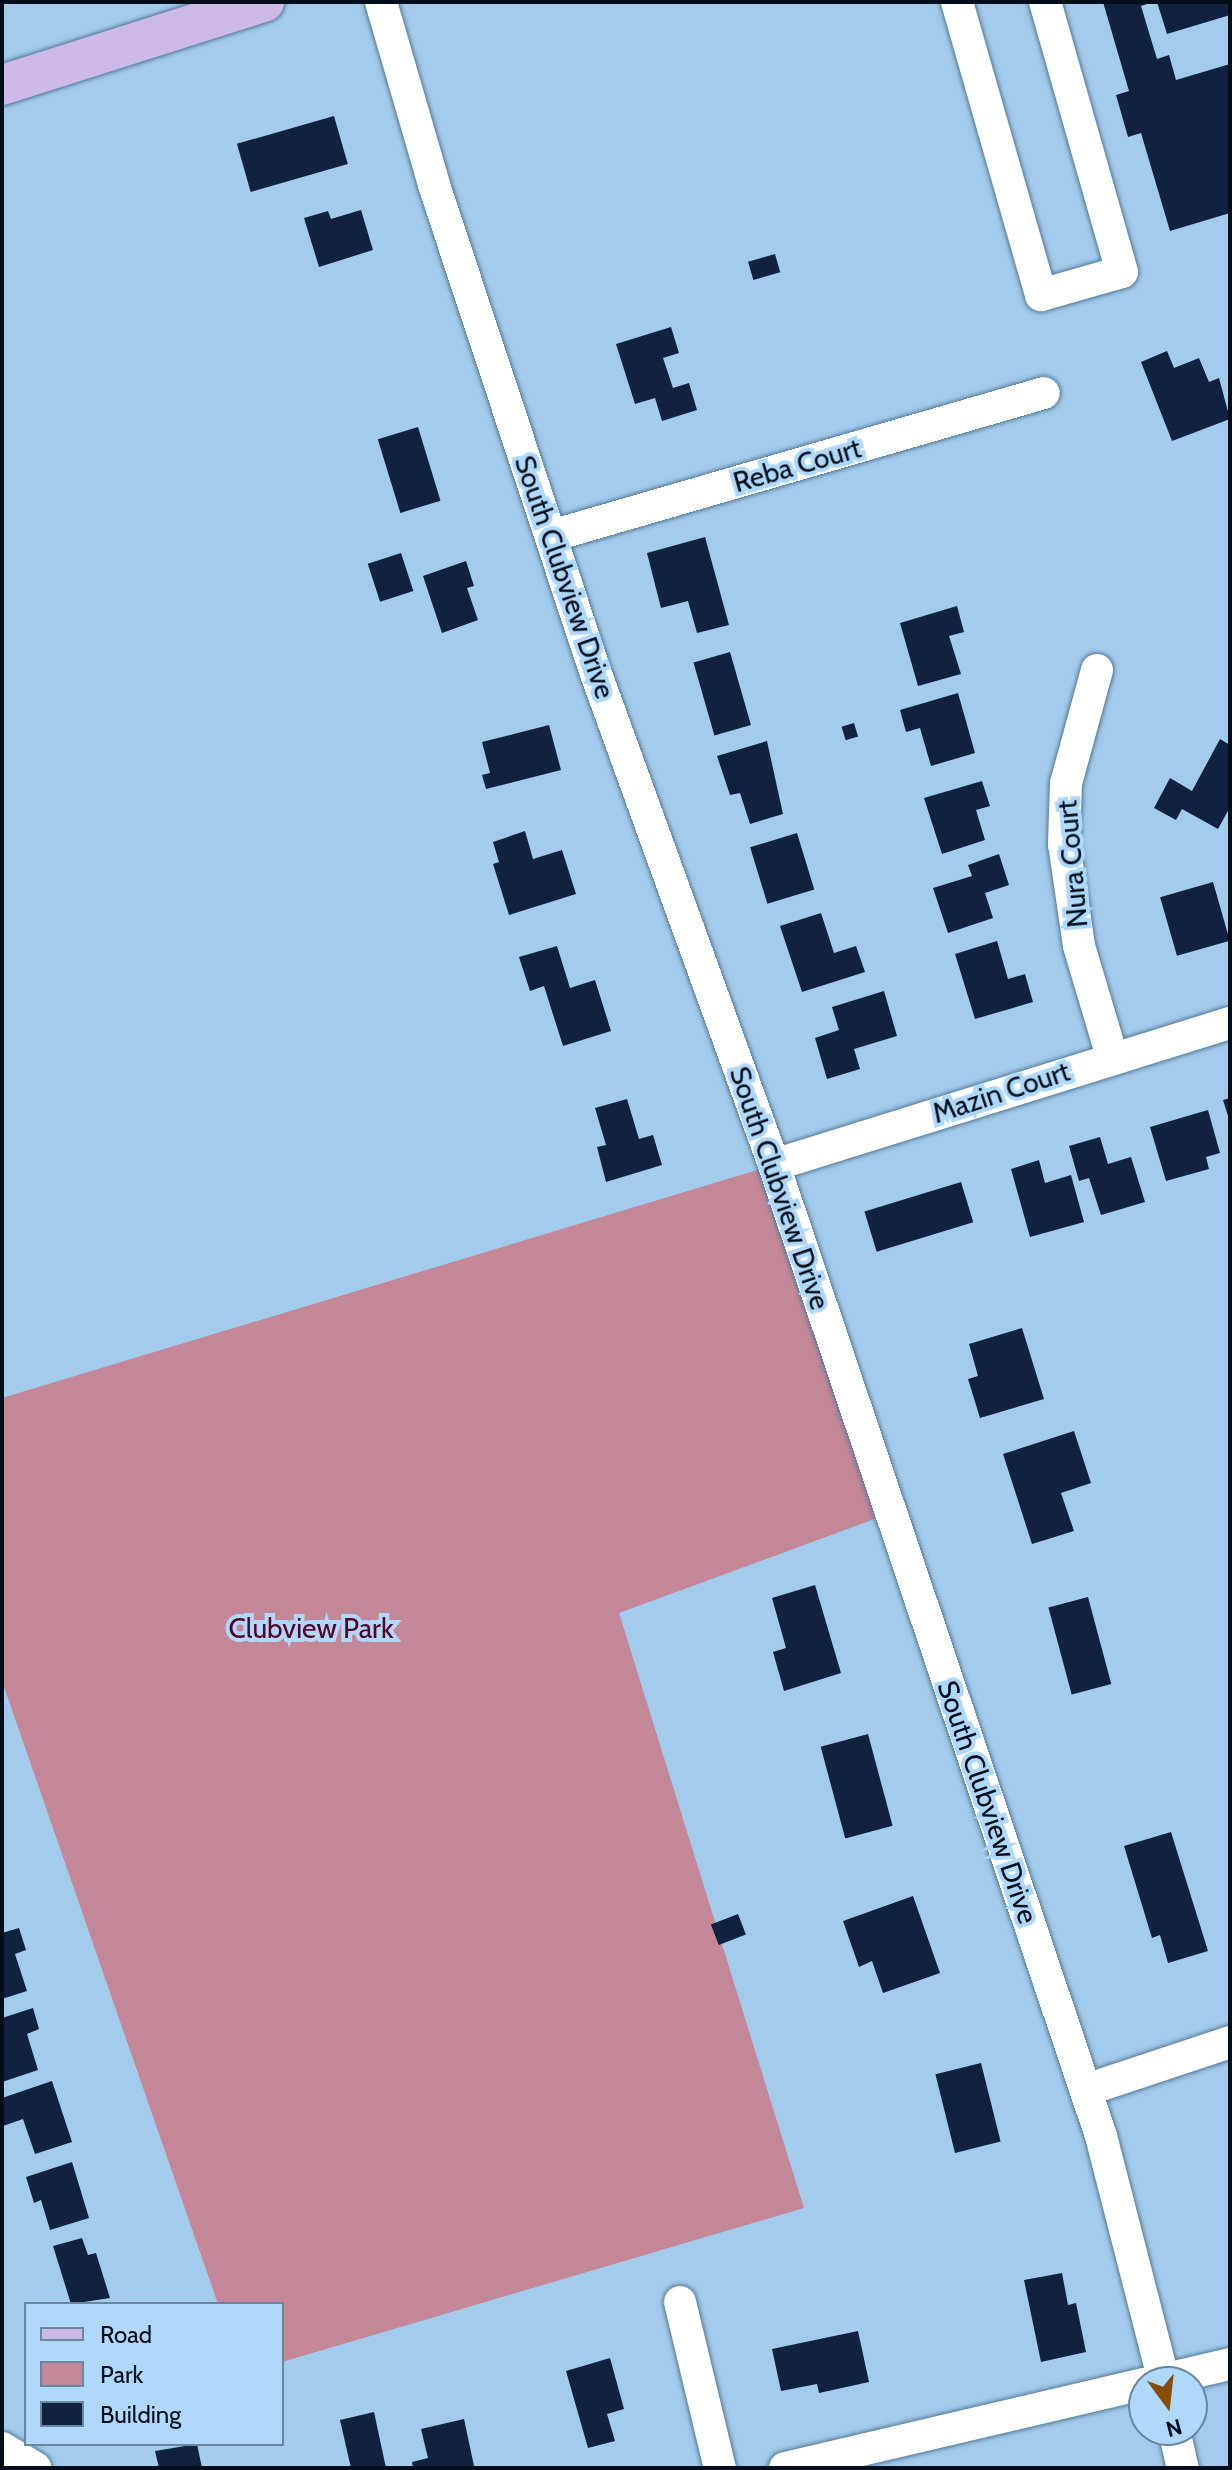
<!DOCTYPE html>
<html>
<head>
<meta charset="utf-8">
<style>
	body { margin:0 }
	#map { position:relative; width:1232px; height:2470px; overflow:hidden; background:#a3cbec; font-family:Cabin,sans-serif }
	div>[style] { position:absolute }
	.green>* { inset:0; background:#c48797 }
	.building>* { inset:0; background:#112140; transform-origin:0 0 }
	.roads { filter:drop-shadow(0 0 2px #527896) drop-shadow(0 0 2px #527896) }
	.minor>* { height:32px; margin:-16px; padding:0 16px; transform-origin:16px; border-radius:16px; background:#fff }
	.major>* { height:40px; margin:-20px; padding:0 20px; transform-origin:20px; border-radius:20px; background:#cdb9e7 }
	span { translate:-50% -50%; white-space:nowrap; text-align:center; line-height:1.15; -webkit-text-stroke:8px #afd8fa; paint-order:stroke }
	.street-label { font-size:28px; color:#010d18 }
	.park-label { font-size:28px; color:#570328 }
	.frame { position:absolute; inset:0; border:4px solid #010d18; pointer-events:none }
	.legend { position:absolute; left:24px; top:2302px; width:260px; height:144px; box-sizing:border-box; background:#afd8fa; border:2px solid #6987a0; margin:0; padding:10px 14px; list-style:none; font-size:24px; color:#010d18 }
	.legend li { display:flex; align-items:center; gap:16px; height:40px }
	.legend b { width:40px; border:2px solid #6987a0 }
	.north { position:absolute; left:1128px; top:2366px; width:80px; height:80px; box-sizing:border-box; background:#afd8fa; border:2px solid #6987a0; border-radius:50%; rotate:165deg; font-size:22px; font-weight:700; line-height:32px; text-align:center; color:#010d18 }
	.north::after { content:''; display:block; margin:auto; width:28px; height:36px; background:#874d03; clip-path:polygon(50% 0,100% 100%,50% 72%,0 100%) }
</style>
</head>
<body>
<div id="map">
	<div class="green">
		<div style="clip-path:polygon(774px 1165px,891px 1513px,619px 1613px,804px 2208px,282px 2362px,282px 2304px,218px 2304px,2px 1681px,2px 1398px)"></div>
	</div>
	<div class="building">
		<div style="clip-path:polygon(1103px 2px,1153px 2px,1141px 6px,1157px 59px,1169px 55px,1176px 80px,1230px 64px,1230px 213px,1170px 231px,1141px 133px,1128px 137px,1116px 95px,1129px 91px)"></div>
		<div style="clip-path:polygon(1157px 2px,1230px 2px,1230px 15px,1167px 34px)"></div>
		<div style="left:334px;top:116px;width:50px;height:101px;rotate:74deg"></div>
		<div style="clip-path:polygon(361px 210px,373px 250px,319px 267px,304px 218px,328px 211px,331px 219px)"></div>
		<div style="left:775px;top:254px;width:19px;height:28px;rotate:74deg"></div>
		<div style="clip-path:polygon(671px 327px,679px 353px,663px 358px,673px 388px,689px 383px,697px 410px,662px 421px,655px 398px,635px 404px,616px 344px)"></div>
		<div style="clip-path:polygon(1167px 351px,1174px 368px,1199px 358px,1209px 382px,1219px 378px,1230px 419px,1172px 441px,1141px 362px)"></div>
		<div style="left:418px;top:427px;width:77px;height:42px;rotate:73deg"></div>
		<div style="clip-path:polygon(705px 537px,729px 625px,697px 633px,688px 601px,661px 608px,647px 553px)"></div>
		<div style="left:401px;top:553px;width:40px;height:35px;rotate:72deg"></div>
		<div style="clip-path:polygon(466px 561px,474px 586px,467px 588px,478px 620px,442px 633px,423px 576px)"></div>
		<div style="clip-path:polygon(957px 606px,964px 632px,949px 636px,961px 674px,918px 686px,900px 623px)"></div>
		<div style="left:730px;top:652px;width:76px;height:38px;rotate:74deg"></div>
		<div style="clip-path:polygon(958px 693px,975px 753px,931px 766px,920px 728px,906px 732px,900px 710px)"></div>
		<div style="left:854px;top:723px;width:14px;height:13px;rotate:73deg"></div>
		<div style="clip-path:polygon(549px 725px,561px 770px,486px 789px,482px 775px,490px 773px,482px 742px)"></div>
		<div style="clip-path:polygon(1220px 739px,1230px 745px,1230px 807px,1218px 829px,1182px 809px,1176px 820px,1154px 808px,1170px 778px,1192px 791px)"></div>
		<div style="clip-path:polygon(767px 741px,783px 814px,750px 824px,740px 793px,730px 795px,717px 756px)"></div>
		<div style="clip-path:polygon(982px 781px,990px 806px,976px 810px,985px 840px,942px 854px,924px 798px)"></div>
		<div style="clip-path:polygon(525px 831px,533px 859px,562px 850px,576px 894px,509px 915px,493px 864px,499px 862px,493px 842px)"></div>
		<div style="left:797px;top:833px;width:59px;height:49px;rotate:73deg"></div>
		<div style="clip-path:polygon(999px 854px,1009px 885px,985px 893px,993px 918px,948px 933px,933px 888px,972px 876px,968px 865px)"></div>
		<div style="left:1213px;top:882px;width:61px;height:55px;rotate:74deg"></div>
		<div style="clip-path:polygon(821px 913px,834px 953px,856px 946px,865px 972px,802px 992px,780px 926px)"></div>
		<div style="clip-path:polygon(997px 941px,1008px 979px,1025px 974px,1033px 1002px,975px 1019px,955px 954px)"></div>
		<div style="clip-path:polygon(557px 946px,570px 988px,595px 980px,611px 1031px,563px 1046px,544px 986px,530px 991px,519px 957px)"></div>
		<div style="clip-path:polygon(884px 991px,897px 1036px,854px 1049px,860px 1069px,827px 1079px,815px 1038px,839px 1030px,832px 1007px)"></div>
		<div style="clip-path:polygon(1230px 1098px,1230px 1119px,1229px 1119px,1223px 1100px)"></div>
		<div style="clip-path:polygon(627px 1099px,639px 1139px,653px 1135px,662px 1165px,606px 1182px,597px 1147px,606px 1145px,595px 1108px)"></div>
		<div style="clip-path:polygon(1208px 1110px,1220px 1153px,1206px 1157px,1209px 1169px,1166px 1181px,1150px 1127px)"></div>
		<div style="clip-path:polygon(1100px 1137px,1108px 1164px,1131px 1157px,1145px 1202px,1101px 1215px,1089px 1178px,1079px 1181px,1069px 1146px)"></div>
		<div style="clip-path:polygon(1039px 1160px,1045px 1183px,1071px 1175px,1084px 1222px,1030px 1237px,1011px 1169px)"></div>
		<div style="left:961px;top:1182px;width:42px;height:101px;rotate:73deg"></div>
		<div style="clip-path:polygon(1022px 1328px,1044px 1399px,980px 1418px,968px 1379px,978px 1376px,969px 1344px)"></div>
		<div style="clip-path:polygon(1074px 1431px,1091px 1483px,1061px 1493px,1074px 1531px,1032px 1544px,1003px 1454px)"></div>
		<div style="clip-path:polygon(815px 1585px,841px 1673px,784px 1691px,773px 1652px,786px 1648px,772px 1598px)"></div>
		<div style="left:1088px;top:1597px;width:90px;height:41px;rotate:75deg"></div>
		<div style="left:868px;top:1734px;width:95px;height:49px;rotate:75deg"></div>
		<div style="clip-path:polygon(1171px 1832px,1208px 1951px,1168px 1963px,1160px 1935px,1152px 1938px,1124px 1846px)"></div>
		<div style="clip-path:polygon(913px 1896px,940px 1973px,883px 1993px,872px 1961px,859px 1967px,843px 1921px)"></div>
		<div style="left:738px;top:1914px;width:22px;height:29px;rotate:69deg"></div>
		<div style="clip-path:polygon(19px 1928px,26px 1950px,15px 1954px,27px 1991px,2px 1999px,2px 1933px)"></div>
		<div style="clip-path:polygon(33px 2008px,39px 2029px,27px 2034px,38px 2070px,2px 2082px,2px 2018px)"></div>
		<div style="left:981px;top:2063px;width:81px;height:47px;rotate:76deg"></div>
		<div style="clip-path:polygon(52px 2081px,72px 2142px,35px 2154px,23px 2119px,3px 2126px,2px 2098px)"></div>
		<div style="clip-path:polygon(72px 2162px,89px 2218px,50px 2230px,41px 2200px,34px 2203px,26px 2177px)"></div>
		<div style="clip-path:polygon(82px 2238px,88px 2255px,96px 2253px,110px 2298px,71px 2304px,53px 2246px)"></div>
		<div style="clip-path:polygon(1062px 2273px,1068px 2305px,1076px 2303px,1086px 2352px,1041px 2362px,1024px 2280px)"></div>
		<div style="clip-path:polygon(858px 2331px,869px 2382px,819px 2393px,817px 2384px,781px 2391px,772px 2349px)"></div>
		<div style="clip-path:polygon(610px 2358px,624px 2409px,607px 2414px,615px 2441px,588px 2448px,566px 2371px)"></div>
		<div style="clip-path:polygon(374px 2412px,386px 2468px,351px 2468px,340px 2420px)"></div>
		<div style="clip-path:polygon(464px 2419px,474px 2466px,413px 2468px,412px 2462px,428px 2458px,421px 2429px)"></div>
		<div style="clip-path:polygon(197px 2444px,202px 2468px,159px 2468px,155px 2451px)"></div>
	</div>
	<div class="roads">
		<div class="minor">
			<div style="left:381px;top:2px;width:191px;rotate:73.8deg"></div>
			<div style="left:434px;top:185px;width:512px;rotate:71.67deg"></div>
			<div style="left:595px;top:671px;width:525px;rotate:70.08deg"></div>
			<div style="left:774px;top:1165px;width:1025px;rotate:71.39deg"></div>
			<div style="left:1101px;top:2136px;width:254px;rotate:75.6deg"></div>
			<div style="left:957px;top:2px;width:305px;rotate:74deg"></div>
			<div style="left:1041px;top:295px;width:84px;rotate:-15.9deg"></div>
			<div style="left:1122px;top:272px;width:281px;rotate:-105.9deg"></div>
			<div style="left:551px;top:536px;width:513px;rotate:-16.18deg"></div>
			<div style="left:1097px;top:670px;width:117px;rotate:105.3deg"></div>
			<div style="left:1066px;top:783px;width:61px;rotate:91.9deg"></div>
			<div style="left:1064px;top:844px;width:103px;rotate:81.6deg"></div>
			<div style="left:1079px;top:946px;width:116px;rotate:73.4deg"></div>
			<div style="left:774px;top:1165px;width:478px;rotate:-17.3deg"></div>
			<div style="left:1086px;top:2090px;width:152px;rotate:-18.4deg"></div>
			<div style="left:680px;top:2302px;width:171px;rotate:76.5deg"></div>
			<div style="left:1153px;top:2382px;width:79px;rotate:-13.2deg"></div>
			<div style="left:1174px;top:2430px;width:39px;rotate:77deg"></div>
			<div style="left:2px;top:2448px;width:39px;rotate:31deg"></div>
			<div style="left:785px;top:2468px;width:369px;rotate:-13.2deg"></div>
		</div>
		<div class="major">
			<div style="left:2px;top:85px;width:275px;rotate:-17.6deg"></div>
		</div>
	</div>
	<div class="street-label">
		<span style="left:797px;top:465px;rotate:-16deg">Reba Court</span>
		<span style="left:565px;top:577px;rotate:71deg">South Clubview Drive</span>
		<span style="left:1072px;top:864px;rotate:-95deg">Nura Court</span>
		<span style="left:1001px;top:1092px;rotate:-18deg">Mazin Court</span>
		<span style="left:780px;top:1188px;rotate:71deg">South Clubview Drive</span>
		<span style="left:988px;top:1802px;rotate:71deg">South Clubview Drive</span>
	</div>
	<div class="park-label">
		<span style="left:311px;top:1628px">Clubview Park</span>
	</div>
	<div class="frame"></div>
	<ul class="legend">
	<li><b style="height:10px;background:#cdb9e7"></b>Road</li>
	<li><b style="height:22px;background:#c48797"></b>Park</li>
	<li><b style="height:22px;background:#112140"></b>Building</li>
	</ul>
	<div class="north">N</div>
</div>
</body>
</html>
